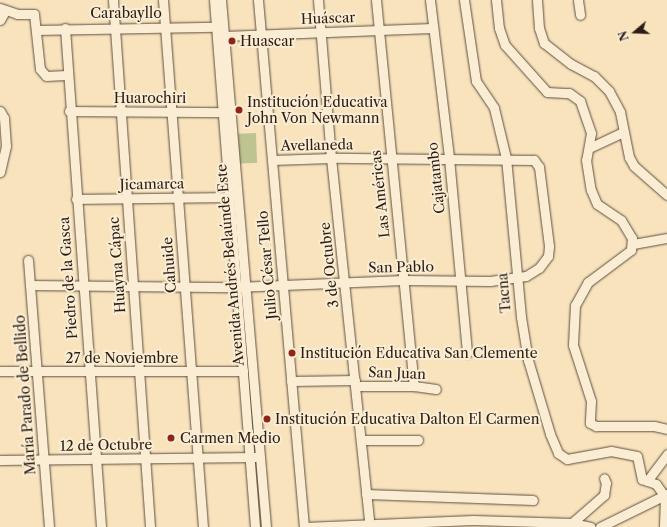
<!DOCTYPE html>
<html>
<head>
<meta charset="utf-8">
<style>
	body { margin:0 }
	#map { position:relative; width:667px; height:527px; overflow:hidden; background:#f8e3bc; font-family:"Libre Caslon Text",serif }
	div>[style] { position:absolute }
	.green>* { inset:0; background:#bdc491; transform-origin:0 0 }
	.roads { filter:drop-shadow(0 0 1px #5e4f40) drop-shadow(0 0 1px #5e4f40) }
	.minor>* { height:9px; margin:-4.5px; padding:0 4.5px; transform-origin:4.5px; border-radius:4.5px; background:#faedd3 }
	.dots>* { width:11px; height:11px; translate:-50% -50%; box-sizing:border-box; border:2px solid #faedd3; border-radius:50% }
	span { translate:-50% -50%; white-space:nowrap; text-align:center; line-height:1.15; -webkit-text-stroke:4px #faedd3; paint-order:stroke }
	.street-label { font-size:14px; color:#2b1e17 }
	.poi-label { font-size:14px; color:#2b1e17 }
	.left { translate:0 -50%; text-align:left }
	.north { position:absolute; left:615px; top:12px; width:40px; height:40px; -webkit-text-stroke:3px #faedd3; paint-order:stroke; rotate:251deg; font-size:11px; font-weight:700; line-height:16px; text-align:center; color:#2b1e17 }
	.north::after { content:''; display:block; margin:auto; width:14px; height:18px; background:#2b1e17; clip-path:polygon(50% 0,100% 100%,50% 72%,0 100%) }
</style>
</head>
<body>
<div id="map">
	<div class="green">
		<div style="left:256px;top:133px;width:30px;height:18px;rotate:88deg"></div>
	</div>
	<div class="roads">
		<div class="minor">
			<div style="left:113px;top:0;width:528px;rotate:85.98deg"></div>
			<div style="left:163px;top:0;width:529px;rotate:85.66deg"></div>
			<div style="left:214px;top:0;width:529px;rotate:85.55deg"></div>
			<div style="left:221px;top:0;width:529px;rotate:85.12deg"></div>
			<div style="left:258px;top:0;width:529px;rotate:85.01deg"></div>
			<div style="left:318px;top:0;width:159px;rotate:85.3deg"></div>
			<div style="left:331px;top:158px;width:371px;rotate:84deg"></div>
			<div style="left:376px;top:0;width:388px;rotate:84.4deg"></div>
			<div style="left:430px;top:0;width:159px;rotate:83.1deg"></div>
			<div style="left:449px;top:158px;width:196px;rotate:84.7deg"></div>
			<div style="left:464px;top:0;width:82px;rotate:81.6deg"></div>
			<div style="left:476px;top:81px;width:32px;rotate:56deg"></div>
			<div style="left:494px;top:108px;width:51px;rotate:76.5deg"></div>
			<div style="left:506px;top:158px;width:160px;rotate:84.6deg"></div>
			<div style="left:521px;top:317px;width:44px;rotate:80.8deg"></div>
			<div style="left:528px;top:360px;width:77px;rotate:73.4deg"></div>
			<div style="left:550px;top:434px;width:21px;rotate:67deg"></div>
			<div style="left:558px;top:453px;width:11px;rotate:34deg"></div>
			<div style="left:567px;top:459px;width:45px;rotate:-10.3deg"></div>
			<div style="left:611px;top:451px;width:26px;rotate:11deg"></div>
			<div style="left:637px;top:456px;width:24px;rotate:78deg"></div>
			<div style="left:642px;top:479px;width:15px;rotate:20deg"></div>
			<div style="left:656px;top:484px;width:16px;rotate:55deg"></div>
			<div style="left:665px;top:497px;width:30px;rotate:92deg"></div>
			<div style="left:496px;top:0;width:28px;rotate:84deg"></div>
			<div style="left:499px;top:28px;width:18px;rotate:71deg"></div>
			<div style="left:505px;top:45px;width:63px;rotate:48.2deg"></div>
			<div style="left:547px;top:92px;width:22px;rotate:3deg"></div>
			<div style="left:569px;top:93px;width:14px;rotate:36deg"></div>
			<div style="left:580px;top:101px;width:34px;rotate:71deg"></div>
			<div style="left:591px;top:133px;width:27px;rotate:100deg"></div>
			<div style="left:586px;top:160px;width:30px;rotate:81deg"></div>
			<div style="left:591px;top:190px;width:15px;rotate:67deg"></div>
			<div style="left:597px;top:204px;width:29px;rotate:34deg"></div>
			<div style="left:621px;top:220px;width:21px;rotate:59deg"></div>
			<div style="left:632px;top:238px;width:12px;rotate:95deg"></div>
			<div style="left:631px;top:250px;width:54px;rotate:143.3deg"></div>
			<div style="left:588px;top:282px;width:26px;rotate:119deg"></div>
			<div style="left:575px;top:305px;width:40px;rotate:92.9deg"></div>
			<div style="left:573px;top:345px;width:59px;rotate:72.2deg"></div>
			<div style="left:591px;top:401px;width:22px;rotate:93deg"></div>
			<div style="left:590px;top:423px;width:7px;rotate:27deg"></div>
			<div style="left:596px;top:426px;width:58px"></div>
			<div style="left:654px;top:426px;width:13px;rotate:13deg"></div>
			<div style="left:537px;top:0;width:28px;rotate:86deg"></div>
			<div style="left:539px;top:28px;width:16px;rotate:72deg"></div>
			<div style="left:544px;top:43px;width:34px;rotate:38deg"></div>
			<div style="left:571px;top:64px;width:26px;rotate:28deg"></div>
			<div style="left:594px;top:76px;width:21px;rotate:45deg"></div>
			<div style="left:609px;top:91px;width:24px;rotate:62deg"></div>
			<div style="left:620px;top:112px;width:46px;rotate:78.7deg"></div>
			<div style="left:629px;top:157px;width:10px;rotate:61deg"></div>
			<div style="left:634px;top:166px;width:44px;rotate:41.3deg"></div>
			<div style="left:578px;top:0;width:15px;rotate:82deg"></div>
			<div style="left:0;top:8px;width:18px;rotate:19deg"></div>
			<div style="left:17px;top:14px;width:17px"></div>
			<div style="left:34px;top:14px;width:55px;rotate:83.8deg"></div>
			<div style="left:40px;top:69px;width:9px;rotate:49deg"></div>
			<div style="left:46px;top:76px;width:20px;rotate:-3deg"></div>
			<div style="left:0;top:20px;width:10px;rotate:-61deg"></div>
			<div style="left:65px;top:28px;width:500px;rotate:85.87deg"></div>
			<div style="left:36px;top:30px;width:180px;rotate:-1deg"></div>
			<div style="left:224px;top:36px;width:208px;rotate:-2.2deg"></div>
			<div style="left:0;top:111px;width:8px;rotate:60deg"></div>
			<div style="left:4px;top:118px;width:28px;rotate:86deg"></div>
			<div style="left:6px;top:146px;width:27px;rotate:103deg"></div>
			<div style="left:69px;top:111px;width:159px;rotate:0.4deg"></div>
			<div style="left:589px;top:148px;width:38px;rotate:-25deg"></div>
			<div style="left:76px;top:199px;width:153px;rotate:-0.7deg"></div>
			<div style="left:633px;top:244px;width:35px;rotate:-10deg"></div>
			<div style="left:28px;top:260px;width:268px;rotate:85.5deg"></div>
			<div style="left:30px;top:285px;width:206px;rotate:0.6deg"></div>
			<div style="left:236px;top:287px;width:167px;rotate:-2.4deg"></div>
			<div style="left:403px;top:280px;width:87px;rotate:0.7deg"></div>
			<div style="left:490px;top:281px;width:36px;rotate:-8deg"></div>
			<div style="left:526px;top:276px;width:15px;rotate:-32deg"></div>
			<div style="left:539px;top:268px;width:15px;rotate:-53deg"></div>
			<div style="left:548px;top:256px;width:10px;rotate:-84deg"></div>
			<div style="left:549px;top:246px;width:80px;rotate:-97.2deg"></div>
			<div style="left:539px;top:167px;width:9px;rotate:-126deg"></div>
			<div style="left:534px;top:160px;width:203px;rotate:-179.4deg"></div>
			<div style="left:331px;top:158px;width:59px;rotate:178.1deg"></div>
			<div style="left:0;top:371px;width:243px"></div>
			<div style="left:291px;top:381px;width:64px;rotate:-0.9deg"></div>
			<div style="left:356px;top:386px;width:58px"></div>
			<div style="left:414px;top:386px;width:22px;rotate:8deg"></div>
			<div style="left:361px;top:440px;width:57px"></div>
			<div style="left:0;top:460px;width:255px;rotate:-0.7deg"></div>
			<div style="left:647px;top:481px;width:34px;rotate:-53deg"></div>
			<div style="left:366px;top:494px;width:167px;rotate:2.1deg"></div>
			<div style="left:572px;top:523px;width:43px;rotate:-41.2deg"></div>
			<div style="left:604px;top:495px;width:12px;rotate:-81deg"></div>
			<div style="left:606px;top:483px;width:5px;rotate:-112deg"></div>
			<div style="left:304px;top:527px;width:169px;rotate:-2.4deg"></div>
			<div style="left:473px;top:520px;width:99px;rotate:1.7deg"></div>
			<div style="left:572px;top:523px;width:19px;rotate:12deg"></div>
			<div style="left:600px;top:527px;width:75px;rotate:-26.2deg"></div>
		</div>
	</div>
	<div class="dots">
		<div style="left:232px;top:41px;background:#8f2418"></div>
		<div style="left:239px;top:110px;background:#8f2418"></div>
		<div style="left:292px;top:353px;background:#8f2418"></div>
		<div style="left:267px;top:419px;background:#8f2418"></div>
		<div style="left:171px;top:438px;background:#8f2418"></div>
	</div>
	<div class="street-label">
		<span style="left:126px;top:13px">Carabayllo</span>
		<span style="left:328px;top:18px;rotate:-2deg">Huáscar</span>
		<span style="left:150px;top:98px">Huarochiri</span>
		<span style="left:317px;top:145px;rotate:-1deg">Avellaneda</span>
		<span style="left:436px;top:178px;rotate:-96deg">Cajatambo</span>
		<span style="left:152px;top:184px;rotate:-1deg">Jicamarca</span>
		<span style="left:380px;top:194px;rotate:-96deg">Las Américas</span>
		<span style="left:117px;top:265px;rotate:-94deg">Huayna Cápac</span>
		<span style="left:169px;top:265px;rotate:-94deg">Cahuide</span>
		<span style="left:230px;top:265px;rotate:-95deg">Avenida Andrés Belaúnde Este</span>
		<span style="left:267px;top:265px;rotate:-95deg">Julio César Tello</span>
		<span style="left:329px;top:265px;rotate:-96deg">3 de Octubre</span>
		<span style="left:401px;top:267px;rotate:-1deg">San Pablo</span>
		<span style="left:68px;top:278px;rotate:-94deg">Piedro de la Gasca</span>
		<span style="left:504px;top:293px;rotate:-95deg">Tacna</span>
		<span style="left:122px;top:358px">27 de Noviembre</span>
		<span style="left:397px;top:373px;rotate:2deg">San Juan</span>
		<span style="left:25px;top:395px;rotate:-94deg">María Parado de Bellido</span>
		<span style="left:106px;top:445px;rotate:-1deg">12 de Octubre</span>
	</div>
	<div class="poi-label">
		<span class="left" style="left:240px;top:41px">Huascar</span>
		<span class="left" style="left:247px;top:110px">Institución Educativa<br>John Von Newmann</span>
		<span class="left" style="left:300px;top:353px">Institución Educativa San Clemente</span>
		<span class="left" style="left:275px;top:419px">Institución Educativa Dalton El Carmen</span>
		<span class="left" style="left:180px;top:438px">Carmen Medio</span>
	</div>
	<div class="north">N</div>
</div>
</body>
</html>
